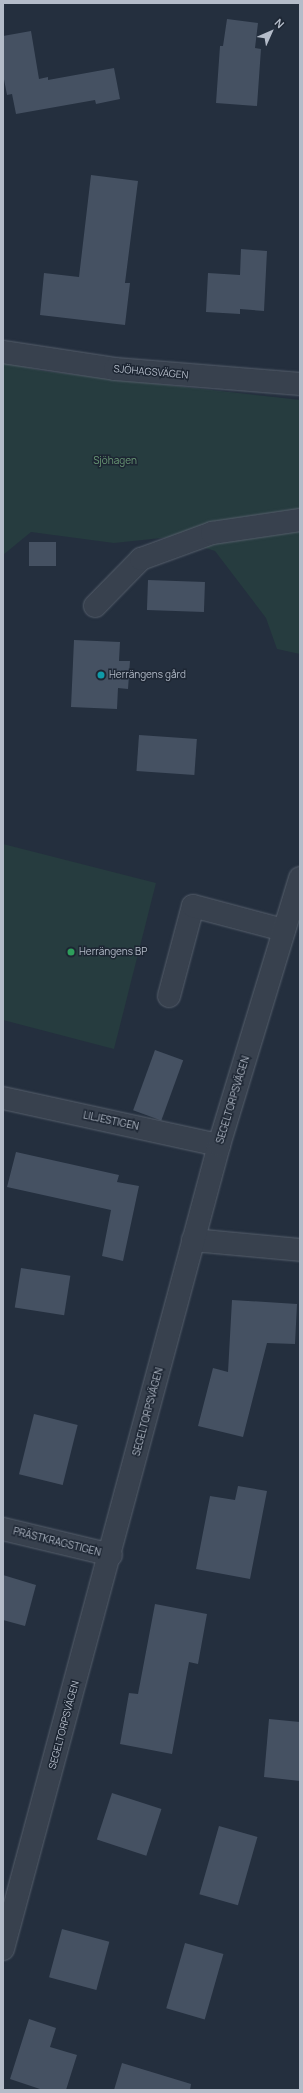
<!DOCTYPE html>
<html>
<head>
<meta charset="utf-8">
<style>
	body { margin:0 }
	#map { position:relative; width:303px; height:2093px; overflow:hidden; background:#242f3e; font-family:Manrope,sans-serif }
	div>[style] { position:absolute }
	.green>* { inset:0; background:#263c3f }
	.building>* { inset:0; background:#455162; transform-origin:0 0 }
	.roads { filter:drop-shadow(0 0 1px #565f6c) drop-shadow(0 0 1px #565f6c) }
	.minor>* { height:22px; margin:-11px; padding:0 11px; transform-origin:11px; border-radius:11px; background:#38414e }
	.dots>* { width:11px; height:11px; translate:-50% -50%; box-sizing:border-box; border:2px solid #1d2633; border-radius:50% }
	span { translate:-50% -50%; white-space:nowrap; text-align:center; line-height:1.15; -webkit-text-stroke:3px #1d2633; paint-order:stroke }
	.street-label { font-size:10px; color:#b4bcc9 }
	.park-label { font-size:10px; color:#6b9a76 }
	.poi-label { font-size:10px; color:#b4bcc9 }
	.left { translate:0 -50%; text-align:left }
	.frame { position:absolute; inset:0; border:4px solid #b4bcc9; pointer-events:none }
	.north { position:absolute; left:251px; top:12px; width:40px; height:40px; -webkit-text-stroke:3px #1d2633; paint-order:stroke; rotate:45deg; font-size:11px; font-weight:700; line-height:16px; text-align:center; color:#b4bcc9 }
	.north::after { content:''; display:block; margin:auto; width:14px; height:18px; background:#b4bcc9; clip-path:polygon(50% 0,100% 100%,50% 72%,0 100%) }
</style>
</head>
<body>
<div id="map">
	<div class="green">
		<div style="clip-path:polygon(3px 362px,43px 371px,300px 400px,300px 654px,277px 649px,266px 618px,215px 551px,171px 537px,114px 543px,31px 532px,3px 555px)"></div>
		<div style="clip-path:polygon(3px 844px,156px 883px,114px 1049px,3px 1020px)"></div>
	</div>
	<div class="building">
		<div style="clip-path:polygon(227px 19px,258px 23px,255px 48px,261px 49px,257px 106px,216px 103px,220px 46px,223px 46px)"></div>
		<div style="clip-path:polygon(31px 31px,39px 79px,48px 77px,48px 80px,114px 68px,120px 99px,96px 104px,95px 100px,16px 114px,12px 94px,7px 95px,3px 74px,3px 36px)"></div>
		<div style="clip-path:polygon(91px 175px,138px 181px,125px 283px,130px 283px,125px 325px,40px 315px,44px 273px,79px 277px)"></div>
		<div style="clip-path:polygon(241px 249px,267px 251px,264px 311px,240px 309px,240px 314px,206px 312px,208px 273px,240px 275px)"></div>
		<div style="left:29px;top:542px;width:27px;height:24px"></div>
		<div style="left:148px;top:580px;width:57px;height:30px;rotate:2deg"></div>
		<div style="clip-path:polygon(74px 640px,120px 642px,119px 661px,130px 661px,128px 689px,118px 688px,117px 709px,71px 707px)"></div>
		<div style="left:139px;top:735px;width:58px;height:36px;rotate:4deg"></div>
		<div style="left:155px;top:1050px;width:30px;height:64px;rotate:20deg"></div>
		<div style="clip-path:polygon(16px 1152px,119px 1175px,117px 1182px,139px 1186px,123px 1261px,102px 1256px,111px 1210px,7px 1187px)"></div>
		<div style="left:21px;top:1268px;width:50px;height:40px;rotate:9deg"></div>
		<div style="clip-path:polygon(232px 1300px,297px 1304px,295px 1344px,267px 1343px,243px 1437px,198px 1426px,213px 1368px,228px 1372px)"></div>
		<div style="left:34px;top:1414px;width:45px;height:62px;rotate:14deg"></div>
		<div style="clip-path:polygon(238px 1486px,267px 1491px,250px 1579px,196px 1569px,210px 1496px,235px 1500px)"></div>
		<div style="clip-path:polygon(3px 1575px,36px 1585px,25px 1626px,3px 1620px)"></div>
		<div style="clip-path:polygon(155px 1604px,207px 1614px,198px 1664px,189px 1662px,172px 1754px,120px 1744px,129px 1693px,138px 1694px)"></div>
		<div style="clip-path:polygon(269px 1719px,300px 1722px,300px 1781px,264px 1777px)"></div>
		<div style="left:112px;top:1793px;width:52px;height:49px;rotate:18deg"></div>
		<div style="left:219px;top:1826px;width:40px;height:71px;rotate:16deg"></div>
		<div style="left:62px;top:1929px;width:49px;height:50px;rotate:15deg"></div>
		<div style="left:185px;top:1943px;width:40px;height:68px;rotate:16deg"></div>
		<div style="clip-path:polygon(29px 2019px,56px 2028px,50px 2047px,77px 2055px,66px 2090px,43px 2090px,10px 2079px)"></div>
		<div style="clip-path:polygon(122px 2063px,191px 2084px,190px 2090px,114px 2090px)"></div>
	</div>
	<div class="roads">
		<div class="minor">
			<div style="left:3px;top:352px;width:113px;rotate:8.6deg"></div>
			<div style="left:115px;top:369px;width:186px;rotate:4.6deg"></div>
			<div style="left:95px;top:606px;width:66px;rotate:-45.6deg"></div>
			<div style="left:141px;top:559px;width:76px;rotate:-20.1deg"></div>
			<div style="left:212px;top:533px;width:89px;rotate:-8.4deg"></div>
			<div style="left:169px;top:996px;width:93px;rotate:-75.1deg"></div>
			<div style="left:193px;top:906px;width:94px;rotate:14.8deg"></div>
			<div style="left:3px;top:1098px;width:221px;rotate:12.3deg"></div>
			<div style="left:193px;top:1240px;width:107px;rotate:5.3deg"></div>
			<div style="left:3px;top:1529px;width:111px;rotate:13.5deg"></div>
			<div style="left:3px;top:1949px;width:833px;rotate:-74.96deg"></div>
			<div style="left:219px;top:1145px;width:279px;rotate:-73.1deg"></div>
		</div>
	</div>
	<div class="dots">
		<div style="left:101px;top:675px;background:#0f9aa8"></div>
		<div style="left:71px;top:952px;background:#2e9e5b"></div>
	</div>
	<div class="street-label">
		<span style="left:151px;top:372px;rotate:5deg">SJÖHAGSVÄGEN</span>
		<span style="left:233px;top:1100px;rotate:-73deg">SEGELTORPSVÄGEN</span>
		<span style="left:111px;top:1121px;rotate:12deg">LILJESTIGEN</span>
		<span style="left:148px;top:1412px;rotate:-75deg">SEGELTORPSVÄGEN</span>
		<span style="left:57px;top:1542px;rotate:14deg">PRÄSTKRAGSTIGEN</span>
		<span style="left:64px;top:1725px;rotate:-75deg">SEGELTORPSVÄGEN</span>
	</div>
	<div class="park-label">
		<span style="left:115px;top:461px">Sjöhagen</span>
	</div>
	<div class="poi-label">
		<span class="left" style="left:109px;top:675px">Herrängens gård</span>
		<span class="left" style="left:79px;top:952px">Herrängens BP</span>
	</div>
	<div class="frame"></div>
	<div class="north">N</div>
</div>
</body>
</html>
